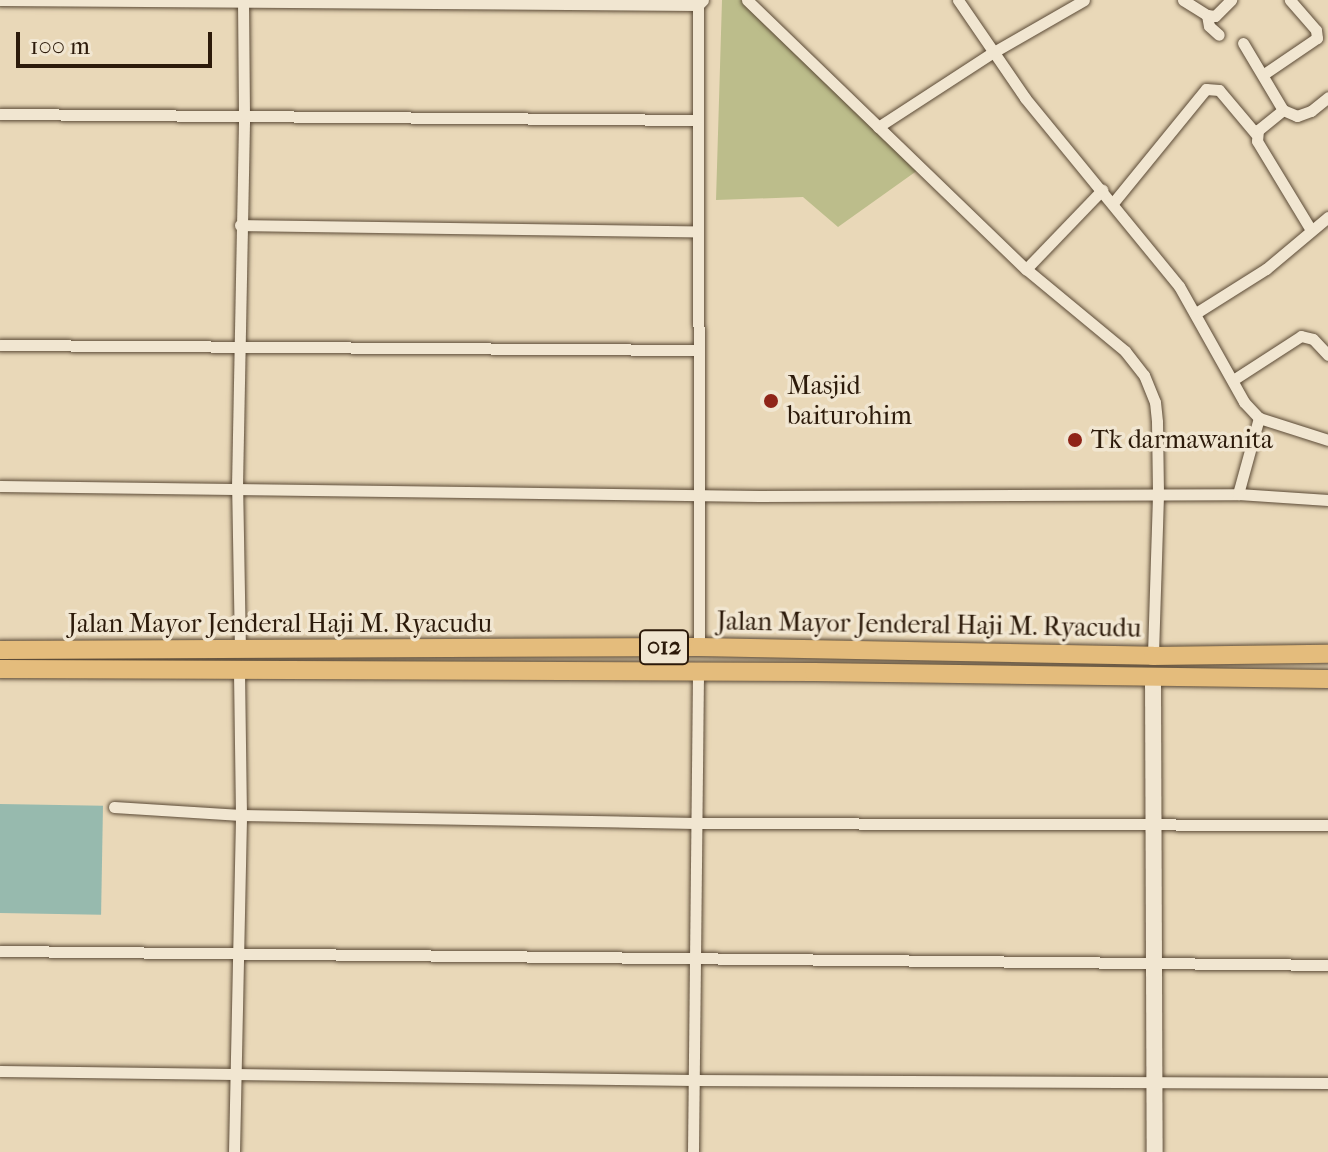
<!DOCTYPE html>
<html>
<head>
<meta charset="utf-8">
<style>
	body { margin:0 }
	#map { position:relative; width:1328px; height:1152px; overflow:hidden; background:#e9d8b8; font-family:"IM FELL French Canon",serif }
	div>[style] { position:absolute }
	.green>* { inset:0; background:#bcbd8b }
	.water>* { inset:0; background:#97baae; transform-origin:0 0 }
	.roads { filter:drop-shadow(0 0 2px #5b4a36) drop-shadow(0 0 2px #5b4a36) }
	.street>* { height:11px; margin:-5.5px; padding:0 5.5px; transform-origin:5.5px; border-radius:5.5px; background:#f1e6d1 }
	.secondary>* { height:16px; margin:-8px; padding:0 8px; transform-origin:8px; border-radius:8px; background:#f1e6d1 }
	.primary>* { height:18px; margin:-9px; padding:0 9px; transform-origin:9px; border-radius:9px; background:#e4bc7c }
	.dots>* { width:22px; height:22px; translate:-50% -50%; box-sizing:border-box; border:4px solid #f1e6d1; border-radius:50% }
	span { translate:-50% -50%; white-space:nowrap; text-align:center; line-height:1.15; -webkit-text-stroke:7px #f1e6d1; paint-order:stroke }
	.shield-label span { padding:2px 6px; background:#f1e6d1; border:2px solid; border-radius:6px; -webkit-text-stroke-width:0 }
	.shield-label { font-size:24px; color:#2c1a0a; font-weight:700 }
	.poi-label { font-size:26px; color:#2c1a0a }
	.left { translate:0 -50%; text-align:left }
	.street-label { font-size:26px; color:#2c1a0a }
	.scale { position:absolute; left:16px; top:32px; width:196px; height:36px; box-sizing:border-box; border:4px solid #2c1a0a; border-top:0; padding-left:10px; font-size:24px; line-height:28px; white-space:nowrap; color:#2c1a0a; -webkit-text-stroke:6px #f1e6d1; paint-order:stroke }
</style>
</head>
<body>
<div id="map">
	<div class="green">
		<div style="clip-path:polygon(722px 0,741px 0,918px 170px,838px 227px,803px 197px,716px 200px)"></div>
	</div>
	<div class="water">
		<div style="left:0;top:804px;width:103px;height:109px;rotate:1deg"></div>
	</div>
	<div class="roads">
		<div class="street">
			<div style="left:0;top:0;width:698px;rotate:0.41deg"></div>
			<div style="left:698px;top:5px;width:7px;rotate:-45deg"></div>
			<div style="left:698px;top:0;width:647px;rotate:89.91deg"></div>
			<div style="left:747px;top:0;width:388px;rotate:44deg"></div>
			<div style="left:1026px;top:269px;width:129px;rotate:39.6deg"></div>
			<div style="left:1125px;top:351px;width:31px;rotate:52deg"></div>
			<div style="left:1144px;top:375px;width:29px;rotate:68deg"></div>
			<div style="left:1155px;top:402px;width:20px;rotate:84deg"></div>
			<div style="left:1157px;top:422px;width:73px;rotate:89.2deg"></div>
			<div style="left:1158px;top:495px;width:161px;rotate:91.8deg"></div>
			<div style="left:958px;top:0;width:119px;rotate:55.6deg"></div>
			<div style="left:1025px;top:98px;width:243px;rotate:50.7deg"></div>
			<div style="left:1179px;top:286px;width:133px;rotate:60.7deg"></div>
			<div style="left:1244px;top:402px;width:22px;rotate:47deg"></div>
			<div style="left:1259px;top:418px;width:72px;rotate:17.7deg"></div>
			<div style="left:1183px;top:0;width:28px;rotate:32deg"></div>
			<div style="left:1207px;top:15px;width:11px;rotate:80deg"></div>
			<div style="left:1209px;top:26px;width:13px;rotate:42deg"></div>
			<div style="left:1207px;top:15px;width:8px;rotate:7deg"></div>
			<div style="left:1215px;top:16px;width:23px;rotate:-45deg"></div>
			<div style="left:1243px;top:43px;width:78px;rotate:59.2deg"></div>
			<div style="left:1283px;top:110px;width:32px;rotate:141deg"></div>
			<div style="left:1258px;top:130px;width:11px;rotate:95deg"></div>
			<div style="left:1257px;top:141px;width:104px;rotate:58.8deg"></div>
			<div style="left:1264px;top:74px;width:64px;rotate:-34.2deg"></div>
			<div style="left:1317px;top:38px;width:8px;rotate:-97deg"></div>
			<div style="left:1316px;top:30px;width:40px;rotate:-131deg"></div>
			<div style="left:1283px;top:110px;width:15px;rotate:23deg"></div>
			<div style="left:1297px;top:116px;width:15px;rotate:-20deg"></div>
			<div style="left:1311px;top:111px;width:22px;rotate:-39deg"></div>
			<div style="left:0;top:114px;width:696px;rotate:0.49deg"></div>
			<div style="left:878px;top:127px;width:136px;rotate:-33deg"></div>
			<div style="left:992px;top:53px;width:106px;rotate:-29.9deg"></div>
			<div style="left:1113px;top:203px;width:147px;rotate:-50.8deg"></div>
			<div style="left:1206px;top:89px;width:13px;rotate:4deg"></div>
			<div style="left:1219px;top:90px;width:57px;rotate:49.9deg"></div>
			<div style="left:240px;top:225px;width:456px;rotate:0.8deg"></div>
			<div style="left:1026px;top:269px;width:110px;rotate:-46.1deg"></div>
			<div style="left:1196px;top:313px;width:83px;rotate:-32.2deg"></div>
			<div style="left:1266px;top:269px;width:81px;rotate:-40deg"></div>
			<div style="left:0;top:345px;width:697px;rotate:0.41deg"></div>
			<div style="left:1233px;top:380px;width:81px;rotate:-32.9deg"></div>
			<div style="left:1301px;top:336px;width:12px;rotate:14deg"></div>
			<div style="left:1313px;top:339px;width:22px;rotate:47deg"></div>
			<div style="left:0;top:486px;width:759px;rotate:0.75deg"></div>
			<div style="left:759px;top:496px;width:479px;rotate:-0.2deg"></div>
			<div style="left:1238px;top:494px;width:90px;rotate:3.8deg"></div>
			<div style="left:1238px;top:494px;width:79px;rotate:-74.6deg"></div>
			<div style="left:240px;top:651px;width:164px;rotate:-91deg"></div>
			<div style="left:237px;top:487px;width:373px;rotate:-88.9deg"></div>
			<div style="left:244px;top:114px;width:114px;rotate:-90.5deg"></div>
			<div style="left:114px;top:807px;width:127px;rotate:3.6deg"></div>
			<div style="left:241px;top:815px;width:454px;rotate:1deg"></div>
			<div style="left:695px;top:823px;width:633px;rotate:0.18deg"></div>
			<div style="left:0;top:951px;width:1328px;rotate:0.6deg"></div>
			<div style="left:0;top:1071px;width:693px;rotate:0.74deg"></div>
			<div style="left:693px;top:1080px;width:635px;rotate:0.27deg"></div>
			<div style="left:234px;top:1152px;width:337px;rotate:-88.8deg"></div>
			<div style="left:241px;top:815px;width:144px;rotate:-90.8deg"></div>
			<div style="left:693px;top:1152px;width:479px;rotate:-89.4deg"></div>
		</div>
		<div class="secondary">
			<div style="left:1153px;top:679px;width:473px;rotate:89.8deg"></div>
		</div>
		<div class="primary">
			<div style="left:0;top:650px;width:699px;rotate:-0.25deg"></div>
			<div style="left:699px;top:647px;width:454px;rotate:1.1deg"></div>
			<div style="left:1153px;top:656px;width:175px;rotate:-0.7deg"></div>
			<div style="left:0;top:669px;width:814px;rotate:0.21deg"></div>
			<div style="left:814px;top:672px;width:514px;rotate:0.78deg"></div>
		</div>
	</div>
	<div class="dots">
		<div style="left:771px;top:401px;background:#8f2418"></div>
		<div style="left:1075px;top:440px;background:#8f2418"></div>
	</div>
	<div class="shield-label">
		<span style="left:664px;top:647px">012</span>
	</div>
	<div class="poi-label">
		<span class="left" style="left:787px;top:401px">Masjid<br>baiturohim</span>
		<span class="left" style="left:1091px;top:440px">Tk darmawanita</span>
	</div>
	<div class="street-label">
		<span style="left:280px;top:624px">Jalan Mayor Jenderal Haji M. Ryacudu</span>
		<span style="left:929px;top:625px;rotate:1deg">Jalan Mayor Jenderal Haji M. Ryacudu</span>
	</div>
	<div class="scale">100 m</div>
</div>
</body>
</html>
